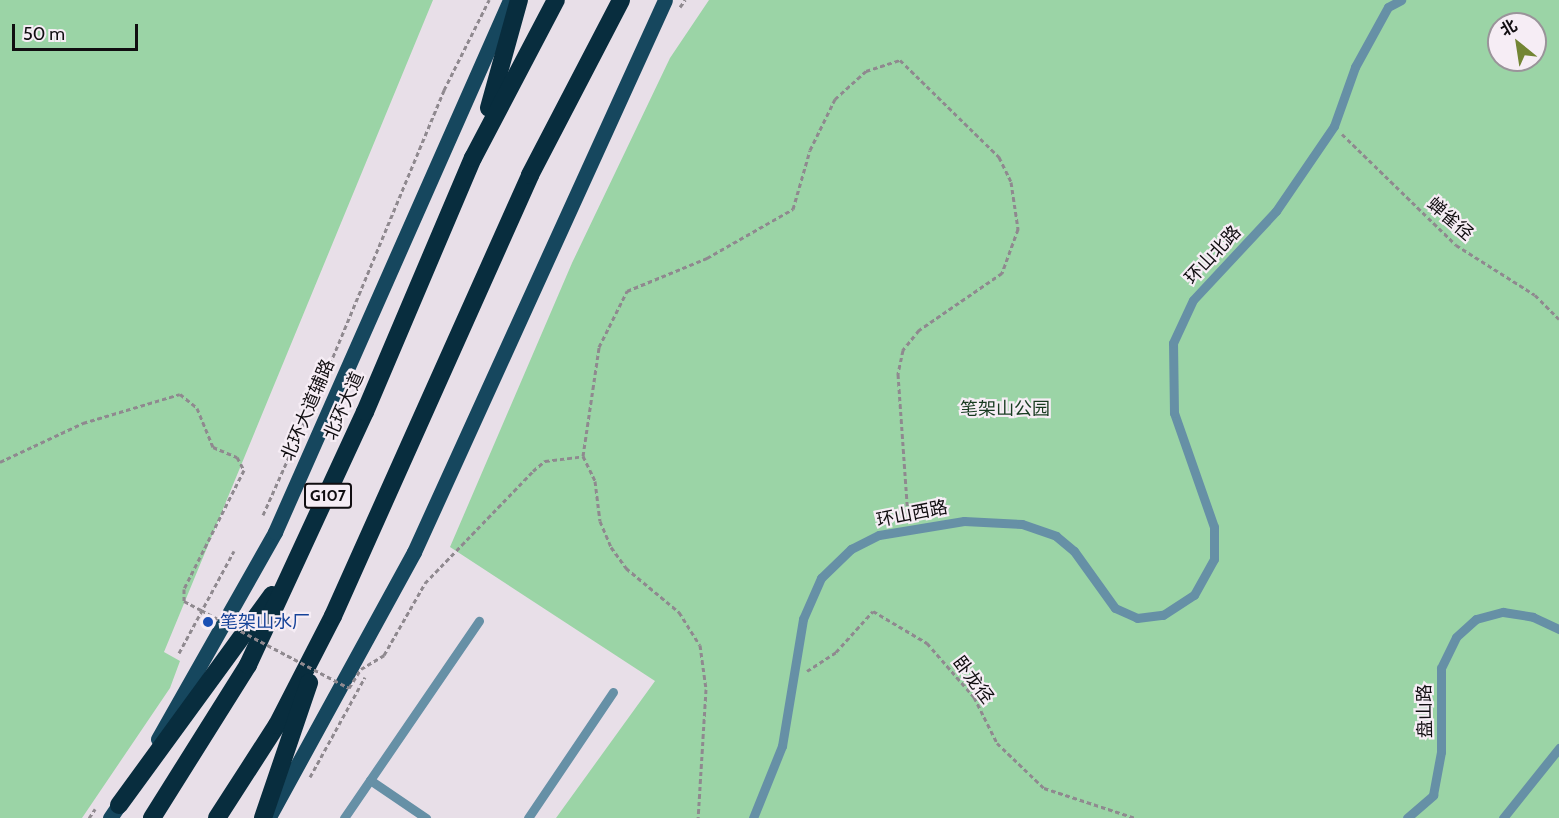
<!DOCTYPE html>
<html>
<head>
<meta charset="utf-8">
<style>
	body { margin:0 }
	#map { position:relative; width:1559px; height:818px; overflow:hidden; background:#e8dfe8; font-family:Cabin,"Noto Sans SC",sans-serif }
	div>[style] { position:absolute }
	.green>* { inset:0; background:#9bd4a6 }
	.path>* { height:3px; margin-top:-1.5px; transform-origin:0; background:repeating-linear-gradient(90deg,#8f898f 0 4.5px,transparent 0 7.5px) }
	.lane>* { height:9px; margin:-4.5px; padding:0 4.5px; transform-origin:4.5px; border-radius:4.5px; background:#6690a6 }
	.primary>* { height:15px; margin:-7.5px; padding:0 7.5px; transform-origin:7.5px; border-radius:7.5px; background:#16475e }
	.highway>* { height:18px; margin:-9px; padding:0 9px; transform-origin:9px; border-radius:9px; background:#082d3e }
	.path-bridge>* { height:3px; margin-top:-1.5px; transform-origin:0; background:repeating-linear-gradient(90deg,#8f898f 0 4.5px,transparent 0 7.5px) }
	.dots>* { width:16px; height:16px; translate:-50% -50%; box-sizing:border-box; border:3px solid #f6edf5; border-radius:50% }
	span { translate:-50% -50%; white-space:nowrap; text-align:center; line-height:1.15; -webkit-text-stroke:4.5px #f6edf5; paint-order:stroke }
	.shield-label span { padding:2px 4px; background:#f6edf5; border:2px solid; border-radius:4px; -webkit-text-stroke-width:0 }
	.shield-label { font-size:16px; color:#110e11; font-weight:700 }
	.street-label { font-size:18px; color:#110e11 }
	.park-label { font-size:18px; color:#173b20 }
	.transit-label { font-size:18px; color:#164399 }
	.left { translate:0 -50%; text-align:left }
	.north { position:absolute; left:1487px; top:12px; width:60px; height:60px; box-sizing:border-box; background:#f6edf5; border:2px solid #9a949a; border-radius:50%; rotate:330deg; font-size:16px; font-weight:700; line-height:24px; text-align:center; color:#110e11 }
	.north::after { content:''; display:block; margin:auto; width:21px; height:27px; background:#738534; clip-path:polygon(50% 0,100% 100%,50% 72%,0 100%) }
	.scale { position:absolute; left:12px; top:24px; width:126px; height:27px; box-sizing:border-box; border:3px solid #110e11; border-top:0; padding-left:8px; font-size:18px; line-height:21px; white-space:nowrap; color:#110e11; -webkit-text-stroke:4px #f6edf5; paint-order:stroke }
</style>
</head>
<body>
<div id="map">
	<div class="green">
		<div style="clip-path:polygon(0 0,433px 0,164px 652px,180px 661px,170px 688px,82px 818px,0 818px)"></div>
		<div style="clip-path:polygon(evenodd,709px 0,1559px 0,1559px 818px,556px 818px,655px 681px,450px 547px,572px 263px,670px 58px,709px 0,1499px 24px,1535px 24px,1535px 60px,1499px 60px,1499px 24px)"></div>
	</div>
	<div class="path">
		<div style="left:680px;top:7px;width:9px;rotate:-54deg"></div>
		<div style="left:1342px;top:134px;width:159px;rotate:44.2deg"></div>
		<div style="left:1456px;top:245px;width:93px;rotate:32.3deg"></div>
		<div style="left:1535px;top:295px;width:34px;rotate:45deg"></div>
		<div style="left:330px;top:364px;width:297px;rotate:-67.4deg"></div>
		<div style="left:444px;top:90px;width:101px;rotate:-63.4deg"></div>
		<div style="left:583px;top:456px;width:110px;rotate:-81.6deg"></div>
		<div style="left:599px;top:347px;width:63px;rotate:-63.4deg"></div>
		<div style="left:627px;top:291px;width:87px;rotate:-22.4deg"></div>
		<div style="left:707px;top:258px;width:99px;rotate:-29.7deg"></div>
		<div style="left:793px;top:209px;width:61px;rotate:-73.9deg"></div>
		<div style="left:810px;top:150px;width:57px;rotate:-63.9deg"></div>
		<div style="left:835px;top:99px;width:42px;rotate:-42.1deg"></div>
		<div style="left:866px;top:71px;width:36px;rotate:-18deg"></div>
		<div style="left:900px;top:60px;width:139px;rotate:44.4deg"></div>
		<div style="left:999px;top:157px;width:28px;rotate:64deg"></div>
		<div style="left:1011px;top:182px;width:48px;rotate:81.5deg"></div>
		<div style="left:1018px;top:229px;width:47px;rotate:110deg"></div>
		<div style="left:1002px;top:273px;width:101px;rotate:145.5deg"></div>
		<div style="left:919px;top:330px;width:26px;rotate:129deg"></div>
		<div style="left:903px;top:350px;width:25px;rotate:102deg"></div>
		<div style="left:898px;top:374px;width:143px;rotate:86deg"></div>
		<div style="left:0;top:462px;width:92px;rotate:-25.2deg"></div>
		<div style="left:83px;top:423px;width:101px;rotate:-16.6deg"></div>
		<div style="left:180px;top:394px;width:22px;rotate:39deg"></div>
		<div style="left:197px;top:408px;width:42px;rotate:67.7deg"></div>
		<div style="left:213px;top:447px;width:26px;rotate:23deg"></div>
		<div style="left:237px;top:457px;width:15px;rotate:62deg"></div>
		<div style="left:244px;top:470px;width:133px;rotate:116.8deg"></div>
		<div style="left:184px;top:589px;width:12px;rotate:90deg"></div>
		<div style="left:184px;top:601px;width:19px;rotate:28deg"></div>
		<div style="left:533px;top:471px;width:16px;rotate:-40deg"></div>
		<div style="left:545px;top:461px;width:38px;rotate:-7deg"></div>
		<div style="left:583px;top:456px;width:28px;rotate:64deg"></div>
		<div style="left:595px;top:481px;width:40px;rotate:82.9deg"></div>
		<div style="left:600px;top:521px;width:28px;rotate:67deg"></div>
		<div style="left:611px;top:547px;width:26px;rotate:54deg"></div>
		<div style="left:626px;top:568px;width:69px;rotate:39.7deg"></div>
		<div style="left:679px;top:612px;width:39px;rotate:58deg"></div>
		<div style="left:700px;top:645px;width:44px;rotate:82.2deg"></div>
		<div style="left:706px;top:689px;width:129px;rotate:93.5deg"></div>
		<div style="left:263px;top:515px;width:111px;rotate:-66deg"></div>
		<div style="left:179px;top:653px;width:116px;rotate:-61.7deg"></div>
		<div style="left:807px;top:671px;width:35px;rotate:-33deg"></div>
		<div style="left:836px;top:652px;width:55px;rotate:-47.9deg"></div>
		<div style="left:873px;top:611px;width:63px;rotate:30.7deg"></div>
		<div style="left:927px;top:643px;width:72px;rotate:49deg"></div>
		<div style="left:974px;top:697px;width:51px;rotate:63.4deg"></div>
		<div style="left:997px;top:743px;width:65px;rotate:43.8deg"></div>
		<div style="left:1044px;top:788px;width:96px;rotate:18.2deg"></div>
		<div style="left:310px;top:777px;width:114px;rotate:-61.2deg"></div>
		<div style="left:89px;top:818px;width:11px;rotate:-56deg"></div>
	</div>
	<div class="lane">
		<div style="left:370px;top:780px;width:68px;rotate:34.2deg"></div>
		<div style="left:344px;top:818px;width:239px;rotate:-55.6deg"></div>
		<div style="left:528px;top:818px;width:152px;rotate:-56deg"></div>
		<div style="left:753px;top:818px;width:78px;rotate:-68.1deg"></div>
		<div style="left:782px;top:746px;width:129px;rotate:-80.6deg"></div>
		<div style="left:803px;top:619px;width:45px;rotate:-66.3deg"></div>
		<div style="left:821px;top:578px;width:42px;rotate:-44deg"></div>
		<div style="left:851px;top:549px;width:31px;rotate:-27deg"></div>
		<div style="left:879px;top:535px;width:86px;rotate:-9.4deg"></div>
		<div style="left:964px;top:521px;width:58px;rotate:3deg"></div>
		<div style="left:1022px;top:524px;width:36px;rotate:19deg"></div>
		<div style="left:1056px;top:536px;width:23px;rotate:40deg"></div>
		<div style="left:1074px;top:551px;width:70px;rotate:54.3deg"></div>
		<div style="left:1115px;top:608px;width:24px;rotate:24deg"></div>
		<div style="left:1137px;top:618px;width:26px;rotate:-7deg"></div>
		<div style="left:1163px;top:615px;width:37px;rotate:-33deg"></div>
		<div style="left:1194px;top:595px;width:41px;rotate:-60.9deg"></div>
		<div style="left:1214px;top:559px;width:32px;rotate:-90deg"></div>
		<div style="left:1214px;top:527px;width:121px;rotate:-109.3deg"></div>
		<div style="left:1174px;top:413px;width:70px;rotate:-90.8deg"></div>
		<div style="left:1173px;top:343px;width:47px;rotate:-65.1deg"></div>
		<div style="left:1193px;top:300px;width:122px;rotate:-47deg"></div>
		<div style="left:1276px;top:211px;width:103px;rotate:-55.7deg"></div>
		<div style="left:1334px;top:126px;width:63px;rotate:-70.4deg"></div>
		<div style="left:1355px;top:67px;width:68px;rotate:-61.2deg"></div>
		<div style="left:1388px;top:7px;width:15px;rotate:-28deg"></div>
		<div style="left:1407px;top:818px;width:35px;rotate:-41deg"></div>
		<div style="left:1433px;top:795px;width:44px;rotate:-79.5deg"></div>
		<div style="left:1441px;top:752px;width:84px;rotate:-90deg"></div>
		<div style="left:1441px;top:668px;width:34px;rotate:-64deg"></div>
		<div style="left:1456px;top:637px;width:27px;rotate:-42deg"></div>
		<div style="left:1476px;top:619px;width:28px;rotate:-15deg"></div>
		<div style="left:1503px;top:612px;width:30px;rotate:9deg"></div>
		<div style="left:1533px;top:617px;width:29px;rotate:25deg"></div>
		<div style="left:1503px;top:818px;width:90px;rotate:-51.3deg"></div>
	</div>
	<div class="primary">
		<div style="left:158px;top:739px;width:238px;rotate:-60.5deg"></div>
		<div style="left:275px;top:532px;width:582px;rotate:-66.17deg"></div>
		<div style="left:270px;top:815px;width:300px;rotate:-61.3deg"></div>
		<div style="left:414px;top:552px;width:606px;rotate:-65.55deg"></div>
		<div style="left:110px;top:818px;width:27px;rotate:-56deg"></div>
	</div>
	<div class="highway">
		<div style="left:489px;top:108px;width:112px;rotate:-74.5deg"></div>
		<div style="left:119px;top:805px;width:260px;rotate:-53.9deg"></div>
		<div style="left:152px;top:818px;width:181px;rotate:-57.9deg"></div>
		<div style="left:248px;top:665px;width:279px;rotate:-65.2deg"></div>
		<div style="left:365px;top:412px;width:276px;rotate:-67deg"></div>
		<div style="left:473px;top:158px;width:178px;rotate:-62.3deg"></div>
		<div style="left:217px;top:818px;width:111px;rotate:-57.2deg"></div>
		<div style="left:277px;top:725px;width:123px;rotate:-62.8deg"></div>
		<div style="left:333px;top:616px;width:483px;rotate:-65.9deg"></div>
		<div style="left:530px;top:175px;width:197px;rotate:-62.5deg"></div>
		<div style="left:263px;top:818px;width:143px;rotate:-71.2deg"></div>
	</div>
	<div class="path-bridge">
		<div style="left:201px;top:610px;width:167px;rotate:27.8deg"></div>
		<div style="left:349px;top:688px;width:22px;rotate:-58deg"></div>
		<div style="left:361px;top:669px;width:27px;rotate:-31deg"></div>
		<div style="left:384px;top:655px;width:83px;rotate:-60.3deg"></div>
		<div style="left:425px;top:583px;width:156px;rotate:-46deg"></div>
	</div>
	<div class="dots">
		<div style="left:208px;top:622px;background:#1a4fb4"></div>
	</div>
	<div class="shield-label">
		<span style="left:328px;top:496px">G107</span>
	</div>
	<div class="street-label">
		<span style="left:1450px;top:219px;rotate:41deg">蝉雀径</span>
		<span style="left:1213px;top:255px;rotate:-47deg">环山北路</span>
		<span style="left:344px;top:406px;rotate:-66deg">北环大道</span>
		<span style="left:308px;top:410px;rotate:-67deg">北环大道辅路</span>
		<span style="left:912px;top:514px;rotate:-11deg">环山西路</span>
		<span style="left:973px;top:680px;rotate:53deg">卧龙径</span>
		<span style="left:1425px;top:711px;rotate:-91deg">盘山路</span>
	</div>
	<div class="park-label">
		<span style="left:1005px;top:409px">笔架山公园</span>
	</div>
	<div class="transit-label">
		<span class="left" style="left:220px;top:622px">笔架山水厂</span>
	</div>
	<div class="north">北</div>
	<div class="scale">50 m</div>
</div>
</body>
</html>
